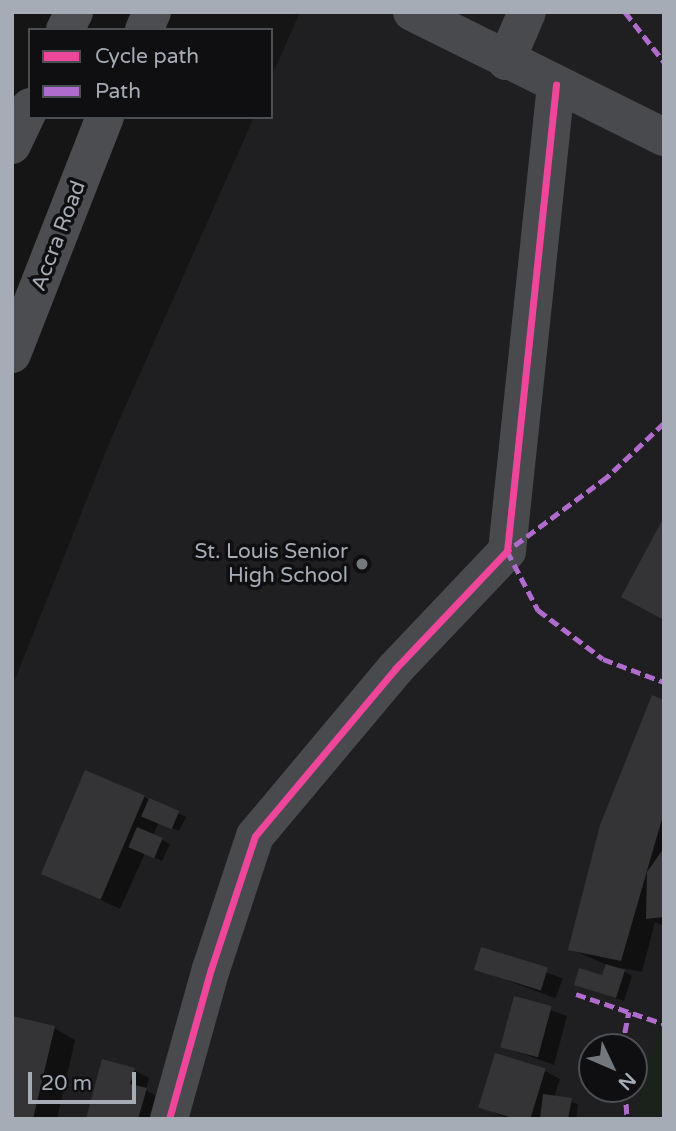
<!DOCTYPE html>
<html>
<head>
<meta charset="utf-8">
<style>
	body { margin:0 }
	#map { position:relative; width:676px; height:1131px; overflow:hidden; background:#151515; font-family:"Varela Round",sans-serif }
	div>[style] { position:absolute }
	.built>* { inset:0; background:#1f1f21 }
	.green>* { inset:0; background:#1b221c }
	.shadow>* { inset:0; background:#0007; transform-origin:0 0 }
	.building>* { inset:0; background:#343436; transform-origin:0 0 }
	.minor>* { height:38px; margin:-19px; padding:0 19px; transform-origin:19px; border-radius:19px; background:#494a4e }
	.trunk>* { height:38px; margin:-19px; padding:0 19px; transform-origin:19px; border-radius:19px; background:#4c4d50 }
	.quiet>* { height:5px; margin-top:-2.5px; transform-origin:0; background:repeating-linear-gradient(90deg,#b06ccc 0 10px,transparent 0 15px) }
	.cycleway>* { height:7px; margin:-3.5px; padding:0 3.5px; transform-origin:3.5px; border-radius:3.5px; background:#ed469a }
	.dots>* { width:19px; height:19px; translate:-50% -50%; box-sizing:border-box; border:4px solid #0f0f11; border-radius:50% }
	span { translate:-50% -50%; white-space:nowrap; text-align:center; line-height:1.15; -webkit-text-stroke:7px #0f0f11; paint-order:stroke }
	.street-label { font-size:21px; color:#a6acb6 }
	.poi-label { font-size:21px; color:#a6acb6 }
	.right { translate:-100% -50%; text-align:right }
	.frame { position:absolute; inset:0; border:14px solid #a6acb6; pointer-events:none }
	.legend { position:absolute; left:28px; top:28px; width:245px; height:91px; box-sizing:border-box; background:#0f0f11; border:2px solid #4b4e53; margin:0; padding:9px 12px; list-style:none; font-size:21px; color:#a6acb6 }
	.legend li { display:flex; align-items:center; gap:14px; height:35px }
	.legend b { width:35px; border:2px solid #4b4e53 }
	.north { position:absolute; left:578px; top:1033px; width:70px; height:70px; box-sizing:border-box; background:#0f0f11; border:2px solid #4b4e53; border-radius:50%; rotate:134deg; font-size:19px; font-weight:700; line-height:28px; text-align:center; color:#a6acb6 }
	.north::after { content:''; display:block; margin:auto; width:24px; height:32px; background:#73777e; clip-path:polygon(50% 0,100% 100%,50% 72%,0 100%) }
	.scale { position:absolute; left:28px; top:1072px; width:108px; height:32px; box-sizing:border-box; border:4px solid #a6acb6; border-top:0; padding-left:9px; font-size:21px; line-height:24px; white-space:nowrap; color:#a6acb6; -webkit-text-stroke:5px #0f0f11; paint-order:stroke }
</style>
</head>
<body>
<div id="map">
	<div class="built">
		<div style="clip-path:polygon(evenodd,300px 12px,664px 12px,664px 1119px,12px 1119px,12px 687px,110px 441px,254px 117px,271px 117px,271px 78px,300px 12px,592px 1047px,634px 1047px,634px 1089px,592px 1089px,592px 1047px)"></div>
	</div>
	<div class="green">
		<div style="clip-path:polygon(664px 1009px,664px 1119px,636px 1119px,643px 1081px)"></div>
	</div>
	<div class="shadow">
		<div style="clip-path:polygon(664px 702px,664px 926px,655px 922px,642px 972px,617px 967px,632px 976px,624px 1001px,576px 984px,603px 977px,607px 965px,570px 949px)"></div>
		<div style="clip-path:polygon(144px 797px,186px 817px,179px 831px,159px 822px,153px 835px,170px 844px,162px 861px,145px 853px,120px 909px,42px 872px)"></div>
		<div style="left:482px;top:949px;width:86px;height:21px;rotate:20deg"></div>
		<div style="clip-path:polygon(515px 998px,567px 1016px,554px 1065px,502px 1046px)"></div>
		<div style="clip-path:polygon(54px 1028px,75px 1040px,57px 1119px,12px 1119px)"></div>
		<div style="clip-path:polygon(134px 1070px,149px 1078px,146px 1090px,161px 1099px,156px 1119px,88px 1119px)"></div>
		<div style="clip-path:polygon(545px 1071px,560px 1079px,554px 1097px,578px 1104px,576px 1119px,508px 1119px,480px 1106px)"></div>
	</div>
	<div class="building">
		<div style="clip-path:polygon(664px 517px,664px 620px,621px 597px)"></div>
		<div style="clip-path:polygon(652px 695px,664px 700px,664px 812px,621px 961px,568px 950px,600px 825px)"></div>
		<div style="left:85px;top:770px;width:65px;height:113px;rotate:23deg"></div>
		<div style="left:149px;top:798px;width:33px;height:20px;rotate:23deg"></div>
		<div style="left:137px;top:827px;width:28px;height:22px;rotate:23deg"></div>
		<div style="clip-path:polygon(664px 848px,664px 917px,646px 919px,647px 872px)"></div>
		<div style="left:481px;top:947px;width:70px;height:24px;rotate:17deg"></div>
		<div style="clip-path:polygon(606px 964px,625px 970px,616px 998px,574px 985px,579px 968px,602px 975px)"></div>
		<div style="left:514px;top:996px;width:39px;height:53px;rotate:15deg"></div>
		<div style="clip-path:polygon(12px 1016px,55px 1026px,33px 1119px,12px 1119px)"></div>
		<div style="left:495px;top:1053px;width:53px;height:57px;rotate:17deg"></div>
		<div style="clip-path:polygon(102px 1059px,135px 1068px,130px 1084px,147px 1088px,138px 1119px,86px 1119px)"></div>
		<div style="clip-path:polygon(543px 1094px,572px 1098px,568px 1119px,540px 1119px)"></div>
	</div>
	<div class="minor">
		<div style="left:412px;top:12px;width:281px;rotate:26.4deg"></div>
		<div style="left:506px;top:61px;width:53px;rotate:-66.8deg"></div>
		<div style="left:169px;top:1119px;width:156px;rotate:-74.4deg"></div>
		<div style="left:211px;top:969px;width:140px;rotate:-71.7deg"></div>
		<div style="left:255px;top:836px;width:218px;rotate:-50deg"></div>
		<div style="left:395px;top:669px;width:163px;rotate:-46.5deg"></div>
		<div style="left:507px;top:551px;width:469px;rotate:-84deg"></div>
	</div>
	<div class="trunk">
		<div style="left:65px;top:30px;width:20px;rotate:-63deg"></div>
		<div style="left:144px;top:30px;width:20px;rotate:-66deg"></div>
		<div style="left:12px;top:145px;width:42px;rotate:-64.7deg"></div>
		<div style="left:12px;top:354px;width:255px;rotate:-68.6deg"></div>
	</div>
	<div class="quiet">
		<div style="left:625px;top:12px;width:63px;rotate:52deg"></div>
		<div style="left:664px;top:423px;width:79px;rotate:136.5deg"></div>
		<div style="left:607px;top:477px;width:124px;rotate:143.5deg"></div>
		<div style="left:507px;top:551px;width:67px;rotate:62.3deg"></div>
		<div style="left:538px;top:610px;width:81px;rotate:37deg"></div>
		<div style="left:603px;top:659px;width:65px;rotate:20.7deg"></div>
		<div style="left:576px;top:994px;width:93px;rotate:18.8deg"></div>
		<div style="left:622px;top:1047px;width:36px;rotate:-79deg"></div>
		<div style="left:625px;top:1089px;width:30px;rotate:86deg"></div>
	</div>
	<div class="cycleway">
		<div style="left:169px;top:1119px;width:156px;rotate:-74.4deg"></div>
		<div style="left:211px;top:969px;width:140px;rotate:-71.7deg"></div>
		<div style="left:255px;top:836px;width:218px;rotate:-50deg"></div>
		<div style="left:395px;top:669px;width:163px;rotate:-46.5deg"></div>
		<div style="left:507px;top:551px;width:469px;rotate:-84deg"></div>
	</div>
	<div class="dots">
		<div style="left:362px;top:564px;background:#73777e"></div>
	</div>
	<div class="street-label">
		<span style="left:59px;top:236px;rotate:-69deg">Accra Road</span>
	</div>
	<div class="poi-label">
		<span class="right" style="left:348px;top:564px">St. Louis Senior<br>High School</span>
	</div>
	<div class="frame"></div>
	<ul class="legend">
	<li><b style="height:9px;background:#ed469a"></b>Cycle path</li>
	<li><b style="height:9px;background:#b06ccc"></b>Path</li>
	</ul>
	<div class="north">N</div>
	<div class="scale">20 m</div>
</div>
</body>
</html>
